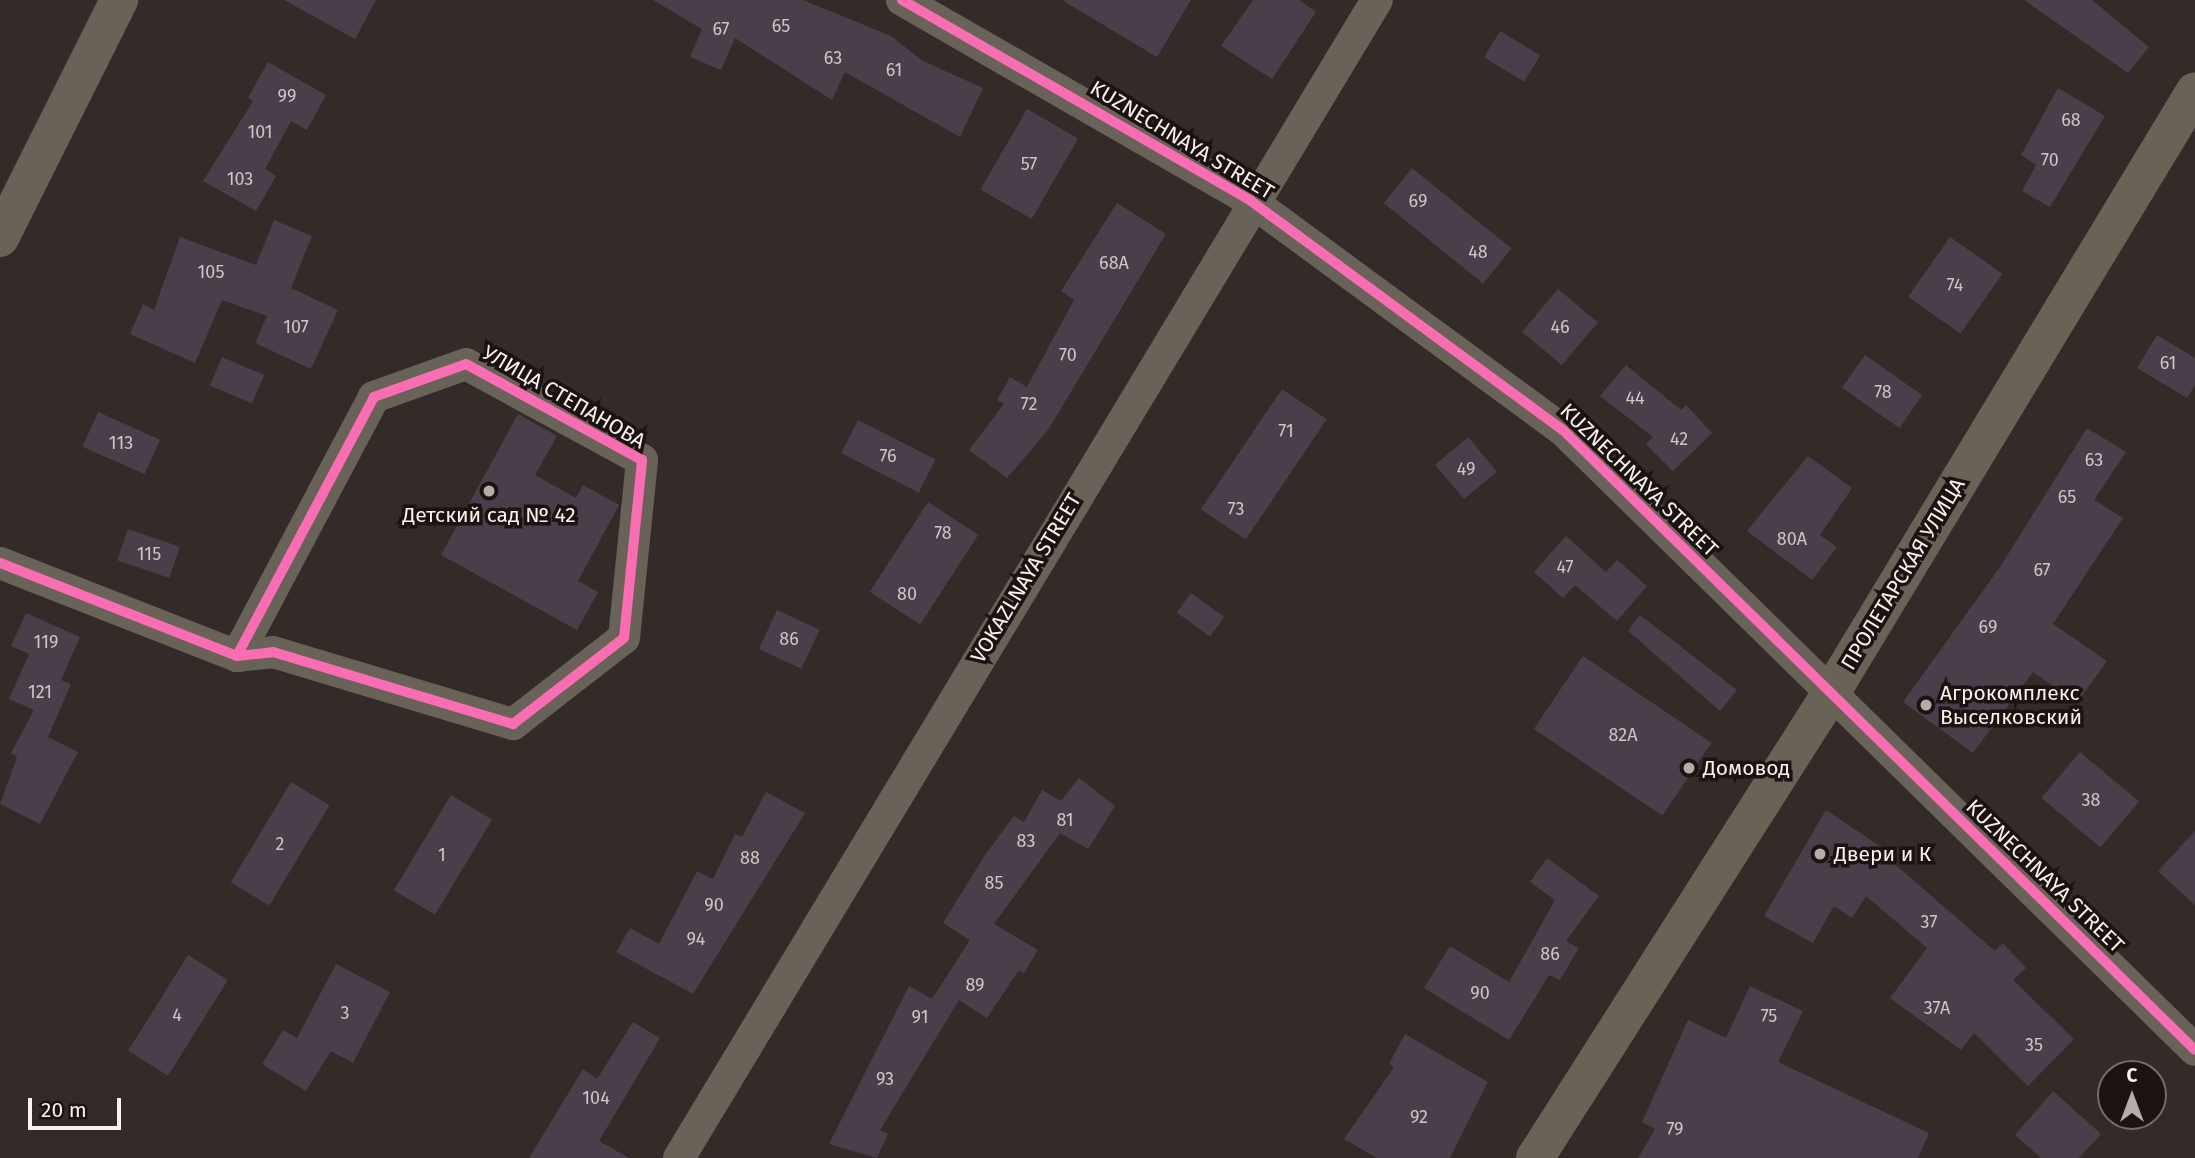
<!DOCTYPE html>
<html>
<head>
<meta charset="utf-8">
<style>
	body { margin:0 }
	#map { position:relative; width:2195px; height:1158px; overflow:hidden; background:#332b28; font-family:"Fira Sans",sans-serif }
	div>[style] { position:absolute }
	.building>* { inset:0; background:#493f4a; transform-origin:0 0 }
	.minor>* { height:32px; margin:-16px; padding:0 16px; transform-origin:16px; border-radius:16px; background:#686258 }
	.tertiary>* { height:38px; margin:-19px; padding:0 19px; transform-origin:19px; border-radius:19px; background:#686258 }
	.primary>* { height:38px; margin:-19px; padding:0 19px; transform-origin:19px; border-radius:19px; background:#6a6257 }
	.cycleway>* { height:10px; margin:-5px; padding:0 5px; transform-origin:5px; border-radius:5px; background:#f96db3 }
	.dots>* { width:19px; height:19px; translate:-50% -50%; box-sizing:border-box; border:4px solid #1a1311; border-radius:50% }
	span { translate:-50% -50%; white-space:nowrap; text-align:center; line-height:1.15; -webkit-text-stroke:7px #1a1311; paint-order:stroke }
	.number-label { font-size:18px; color:#cfc5c4 }
	.number-label span { -webkit-text-stroke-width:0 }
	.street-label { font-size:21px; color:#fcf2ed }
	.poi-label { font-size:21px; color:#fcf2ed }
	.left { translate:0 -50%; text-align:left }
	.north { position:absolute; left:2097px; top:1060px; width:70px; height:70px; box-sizing:border-box; background:#1a1311; border:2px solid #746c69; border-radius:50%; rotate:0deg; font-size:19px; font-weight:700; line-height:28px; text-align:center; color:#fcf2ed }
	.north::after { content:''; display:block; margin:auto; width:24px; height:32px; background:#b6aca8; clip-path:polygon(50% 0,100% 100%,50% 72%,0 100%) }
	.scale { position:absolute; left:28px; top:1098px; width:93px; height:32px; box-sizing:border-box; border:4px solid #fcf2ed; border-top:0; padding-left:9px; font-size:21px; line-height:24px; white-space:nowrap; color:#fcf2ed; -webkit-text-stroke:5px #1a1311; paint-order:stroke }
</style>
</head>
<body>
<div id="map">
	<div class="building">
		<div style="clip-path:polygon(284px 0,376px 0,355px 39px)"></div>
		<div style="clip-path:polygon(653px 0,803px 0,891px 36px,923px 61px,983px 88px,960px 137px,845px 72px,832px 100px,735px 38px,721px 70px,690px 57px,702px 29px)"></div>
		<div style="clip-path:polygon(1062px 0,1191px 0,1157px 57px)"></div>
		<div style="clip-path:polygon(1253px 0,1299px 0,1316px 12px,1272px 79px,1221px 46px)"></div>
		<div style="clip-path:polygon(2024px 0,2092px 0,2149px 47px,2128px 73px)"></div>
		<div style="left:1500px;top:31px;width:47px;height:31px;rotate:31deg"></div>
		<div style="clip-path:polygon(268px 62px,326px 95px,307px 130px,291px 121px,265px 169px,276px 176px,256px 211px,203px 181px,253px 101px,248px 98px)"></div>
		<div style="clip-path:polygon(2058px 88px,2105px 116px,2050px 207px,2022px 191px,2036px 165px,2021px 155px)"></div>
		<div style="left:1027px;top:109px;width:59px;height:93px;rotate:30deg"></div>
		<div style="left:1412px;top:168px;width:128px;height:45px;rotate:39deg"></div>
		<div style="clip-path:polygon(1117px 203px,1166px 234px,1048px 430px,1007px 478px,969px 450px,1004px 404px,997px 400px,1010px 377px,1027px 387px,1074px 300px,1061px 291px)"></div>
		<div style="clip-path:polygon(274px 220px,312px 236px,291px 288px,338px 310px,311px 369px,255px 343px,267px 316px,222px 300px,195px 363px,130px 334px,143px 304px,154px 310px,180px 237px,256px 265px)"></div>
		<div style="left:1950px;top:237px;width:64px;height:73px;rotate:35deg"></div>
		<div style="left:1558px;top:289px;width:52px;height:56px;rotate:40deg"></div>
		<div style="clip-path:polygon(2157px 335px,2195px 358px,2195px 385px,2187px 398px,2137px 368px)"></div>
		<div style="left:1865px;top:355px;width:70px;height:40px;rotate:35deg"></div>
		<div style="left:222px;top:357px;width:46px;height:31px;rotate:23deg"></div>
		<div style="clip-path:polygon(1626px 365px,1681px 410px,1686px 405px,1712px 433px,1673px 471px,1646px 444px,1653px 437px,1600px 396px)"></div>
		<div style="left:1282px;top:389px;width:54px;height:145px;rotate:34deg"></div>
		<div style="left:98px;top:412px;width:68px;height:38px;rotate:24deg"></div>
		<div style="clip-path:polygon(518px 414px,557px 436px,535px 475px,576px 498px,583px 485px,619px 505px,578px 581px,598px 592px,577px 630px,441px 555px)"></div>
		<div style="left:858px;top:420px;width:87px;height:37px;rotate:27deg"></div>
		<div style="clip-path:polygon(2087px 428px,2126px 452px,2094px 500px,2123px 518px,2053px 624px,2107px 661px,2077px 703px,2033px 672px,1973px 753px,1903px 702px,2000px 567px)"></div>
		<div style="left:1468px;top:437px;width:45px;height:43px;rotate:50deg"></div>
		<div style="clip-path:polygon(1808px 456px,1852px 488px,1820px 535px,1837px 547px,1812px 580px,1747px 531px)"></div>
		<div style="left:928px;top:502px;width:60px;height:107px;rotate:33deg"></div>
		<div style="left:128px;top:529px;width:55px;height:33px;rotate:19deg"></div>
		<div style="clip-path:polygon(1566px 536px,1606px 572px,1617px 560px,1647px 586px,1617px 621px,1575px 585px,1563px 598px,1534px 572px)"></div>
		<div style="left:1191px;top:593px;width:41px;height:24px;rotate:36deg"></div>
		<div style="left:777px;top:610px;width:47px;height:43px;rotate:25deg"></div>
		<div style="clip-path:polygon(26px 613px,80px 637px,61px 680px,71px 684px,48px 737px,78px 752px,40px 824px,0 804px,17px 757px,11px 753px,34px 710px,9px 699px,29px 654px,11px 646px)"></div>
		<div style="clip-path:polygon(1640px 615px,1737px 690px,1720px 711px,1628px 631px)"></div>
		<div style="left:1583px;top:656px;width:155px;height:88px;rotate:34deg"></div>
		<div style="left:2080px;top:752px;width:77px;height:60px;rotate:40deg"></div>
		<div style="clip-path:polygon(1079px 778px,1115px 806px,1088px 849px,1060px 833px,994px 924px,1038px 950px,1024px 973px,1019px 970px,987px 1018px,959px 1000px,880px 1130px,888px 1134px,877px 1158px,829px 1144px,909px 986px,932px 999px,970px 940px,943px 923px,985px 855px,1014px 816px,1024px 822px,1042px 790px,1061px 801px)"></div>
		<div style="left:291px;top:782px;width:45px;height:117px;rotate:31deg"></div>
		<div style="clip-path:polygon(766px 792px,805px 813px,693px 994px,616px 952px,630px 928px,659px 944px,697px 871px,713px 879px,735px 834px,742px 837px)"></div>
		<div style="left:451px;top:795px;width:48px;height:111px;rotate:31deg"></div>
		<div style="clip-path:polygon(1826px 810px,1893px 855px,1890px 860px,1995px 951px,2003px 943px,2026px 968px,2013px 980px,2074px 1039px,2028px 1086px,1974px 1033px,1961px 1050px,1890px 998px,1927px 948px,1866px 896px,1852px 918px,1834px 906px,1813px 943px,1764px 916px)"></div>
		<div style="clip-path:polygon(2195px 831px,2195px 905px,2158px 871px)"></div>
		<div style="clip-path:polygon(1547px 858px,1599px 896px,1566px 941px,1579px 948px,1560px 980px,1549px 975px,1509px 1040px,1424px 988px,1450px 946px,1509px 982px,1555px 900px,1530px 882px)"></div>
		<div style="left:188px;top:955px;width:47px;height:113px;rotate:32deg"></div>
		<div style="clip-path:polygon(336px 964px,390px 992px,353px 1063px,331px 1051px,306px 1091px,262px 1064px,283px 1030px,297px 1038px)"></div>
		<div style="clip-path:polygon(1750px 986px,1803px 1011px,1778px 1062px,1929px 1133px,1918px 1158px,1638px 1158px,1655px 1129px,1642px 1122px,1688px 1020px,1726px 1038px)"></div>
		<div style="clip-path:polygon(633px 1022px,660px 1038px,599px 1141px,629px 1158px,529px 1158px,583px 1069px,597px 1079px)"></div>
		<div style="clip-path:polygon(1405px 1034px,1488px 1082px,1450px 1158px,1377px 1158px,1344px 1139px,1394px 1067px,1389px 1064px)"></div>
		<div style="clip-path:polygon(2053px 1091px,2101px 1134px,2079px 1158px,2041px 1158px,2015px 1135px)"></div>
	</div>
	<div class="minor">
		<div style="left:902px;top:0;width:403px;rotate:29.9deg"></div>
		<div style="left:1251px;top:201px;width:387px;rotate:36.3deg"></div>
		<div style="left:1563px;top:430px;width:885px;rotate:44.45deg"></div>
		<div style="left:0;top:563px;width:255px;rotate:21.4deg"></div>
		<div style="left:237px;top:656px;width:36px;rotate:-6deg"></div>
		<div style="left:273px;top:652px;width:251px;rotate:16.7deg"></div>
		<div style="left:513px;top:724px;width:140px;rotate:-37.8deg"></div>
		<div style="left:624px;top:638px;width:179px;rotate:-84.2deg"></div>
		<div style="left:642px;top:460px;width:200px;rotate:-151.4deg"></div>
		<div style="left:466px;top:364px;width:98px;rotate:160.3deg"></div>
		<div style="left:374px;top:397px;width:293px;rotate:117.9deg"></div>
		<div style="left:679px;top:1158px;width:1352px;rotate:-58.92deg"></div>
	</div>
	<div class="tertiary">
		<div style="left:0;top:238px;width:266px;rotate:-63.4deg"></div>
	</div>
	<div class="primary">
		<div style="left:1535px;top:1158px;width:551px;rotate:-57.52deg"></div>
		<div style="left:1831px;top:693px;width:703px;rotate:-58.84deg"></div>
	</div>
	<div class="cycleway">
		<div style="left:902px;top:0;width:403px;rotate:29.9deg"></div>
		<div style="left:1251px;top:201px;width:387px;rotate:36.3deg"></div>
		<div style="left:1563px;top:430px;width:885px;rotate:44.45deg"></div>
		<div style="left:0;top:563px;width:255px;rotate:21.4deg"></div>
		<div style="left:237px;top:656px;width:36px;rotate:-6deg"></div>
		<div style="left:273px;top:652px;width:251px;rotate:16.7deg"></div>
		<div style="left:513px;top:724px;width:140px;rotate:-37.8deg"></div>
		<div style="left:624px;top:638px;width:179px;rotate:-84.2deg"></div>
		<div style="left:642px;top:460px;width:200px;rotate:-151.4deg"></div>
		<div style="left:466px;top:364px;width:98px;rotate:160.3deg"></div>
		<div style="left:374px;top:397px;width:293px;rotate:117.9deg"></div>
	</div>
	<div class="dots">
		<div style="left:489px;top:491px;background:#b6aca8"></div>
		<div style="left:1926px;top:705px;background:#b6aca8"></div>
		<div style="left:1689px;top:768px;background:#b6aca8"></div>
		<div style="left:1820px;top:854px;background:#b6aca8"></div>
	</div>
	<div class="number-label">
		<span style="left:781px;top:26px">65</span>
		<span style="left:721px;top:29px">67</span>
		<span style="left:833px;top:58px">63</span>
		<span style="left:894px;top:70px">61</span>
		<span style="left:287px;top:96px">99</span>
		<span style="left:2071px;top:120px">68</span>
		<span style="left:260px;top:132px">101</span>
		<span style="left:2050px;top:160px">70</span>
		<span style="left:1029px;top:164px">57</span>
		<span style="left:240px;top:179px">103</span>
		<span style="left:1418px;top:201px">69</span>
		<span style="left:1478px;top:252px">48</span>
		<span style="left:1114px;top:263px">68А</span>
		<span style="left:211px;top:272px">105</span>
		<span style="left:1955px;top:285px">74</span>
		<span style="left:296px;top:327px">107</span>
		<span style="left:1560px;top:327px">46</span>
		<span style="left:1068px;top:355px">70</span>
		<span style="left:2168px;top:363px">61</span>
		<span style="left:1883px;top:392px">78</span>
		<span style="left:1635px;top:398px">44</span>
		<span style="left:1029px;top:404px">72</span>
		<span style="left:1286px;top:431px">71</span>
		<span style="left:1679px;top:439px">42</span>
		<span style="left:121px;top:443px">113</span>
		<span style="left:888px;top:456px">76</span>
		<span style="left:2094px;top:460px">63</span>
		<span style="left:1466px;top:469px">49</span>
		<span style="left:2067px;top:497px">65</span>
		<span style="left:1236px;top:509px">73</span>
		<span style="left:943px;top:533px">78</span>
		<span style="left:1792px;top:539px">80А</span>
		<span style="left:149px;top:554px">115</span>
		<span style="left:1565px;top:567px">47</span>
		<span style="left:2042px;top:570px">67</span>
		<span style="left:907px;top:594px">80</span>
		<span style="left:1988px;top:627px">69</span>
		<span style="left:789px;top:639px">86</span>
		<span style="left:46px;top:642px">119</span>
		<span style="left:40px;top:692px">121</span>
		<span style="left:1623px;top:735px">82А</span>
		<span style="left:2091px;top:800px">38</span>
		<span style="left:1065px;top:820px">81</span>
		<span style="left:1026px;top:841px">83</span>
		<span style="left:280px;top:844px">2</span>
		<span style="left:442px;top:855px">1</span>
		<span style="left:750px;top:858px">88</span>
		<span style="left:994px;top:883px">85</span>
		<span style="left:714px;top:905px">90</span>
		<span style="left:1929px;top:922px">37</span>
		<span style="left:696px;top:939px">94</span>
		<span style="left:1550px;top:954px">86</span>
		<span style="left:975px;top:985px">89</span>
		<span style="left:1480px;top:993px">90</span>
		<span style="left:1937px;top:1008px">37А</span>
		<span style="left:345px;top:1013px">3</span>
		<span style="left:177px;top:1015px">4</span>
		<span style="left:1769px;top:1016px">75</span>
		<span style="left:920px;top:1017px">91</span>
		<span style="left:2034px;top:1045px">35</span>
		<span style="left:885px;top:1079px">93</span>
		<span style="left:596px;top:1098px">104</span>
		<span style="left:1419px;top:1117px">92</span>
		<span style="left:1675px;top:1129px">79</span>
	</div>
	<div class="street-label">
		<span style="left:1182px;top:140px;rotate:31deg">KUZNECHNAYA STREET</span>
		<span style="left:564px;top:397px;rotate:30deg">УЛИЦА СТЕПАНОВА</span>
		<span style="left:1639px;top:480px;rotate:44deg">KUZNECHNAYA STREET</span>
		<span style="left:1903px;top:574px;rotate:-59deg">ПРОЛЕТАРСКАЯ УЛИЦА</span>
		<span style="left:1026px;top:578px;rotate:-59deg">VOKAZLNAYA STREET</span>
		<span style="left:2045px;top:876px;rotate:44deg">KUZNECHNAYA STREET</span>
	</div>
	<div class="poi-label">
		<span style="left:489px;top:515px">Детский сад № 42</span>
		<span class="left" style="left:1940px;top:705px">Агрокомплекс<br>Выселковский</span>
		<span class="left" style="left:1703px;top:768px">Домовод</span>
		<span class="left" style="left:1834px;top:854px">Двери и К</span>
	</div>
	<div class="north">С</div>
	<div class="scale">20 m</div>
</div>
</body>
</html>
